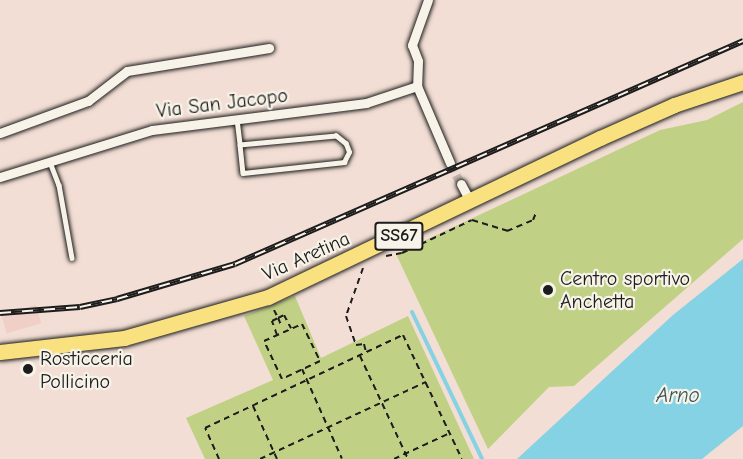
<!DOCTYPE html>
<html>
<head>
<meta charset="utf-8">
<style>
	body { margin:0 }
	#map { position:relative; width:743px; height:459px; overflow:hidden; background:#f2ded4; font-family:"Comic Neue",sans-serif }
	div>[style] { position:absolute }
	.built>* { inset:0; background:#efcfc6; transform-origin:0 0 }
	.green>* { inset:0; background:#c0d186 }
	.water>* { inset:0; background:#84d2e3 }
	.stream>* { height:4px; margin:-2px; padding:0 2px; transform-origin:2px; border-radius:2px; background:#84d2e3 }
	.street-tunnel>* { height:9px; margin-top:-4.5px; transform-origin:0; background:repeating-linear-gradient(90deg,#c7b7af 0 9px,transparent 0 13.5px) }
	.path>* { height:2px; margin-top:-1px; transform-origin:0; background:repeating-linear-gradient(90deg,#1c1c1c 0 6px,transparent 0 10.5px) }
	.roads { filter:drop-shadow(0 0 2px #1c1c1c) drop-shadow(0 0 2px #1c1c1c) }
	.lane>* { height:4.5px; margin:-2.25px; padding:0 2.25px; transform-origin:2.25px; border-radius:2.25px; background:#f7f3e8 }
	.street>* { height:9px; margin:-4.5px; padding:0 4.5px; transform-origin:4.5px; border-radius:4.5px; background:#f7f3e8 }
	.primary>* { height:15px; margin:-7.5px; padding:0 7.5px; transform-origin:7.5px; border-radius:7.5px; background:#fae180 }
	.rail>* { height:6px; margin-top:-3px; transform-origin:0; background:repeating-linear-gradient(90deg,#f7f3e8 0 11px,#1c1c1c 0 22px); box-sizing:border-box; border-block:2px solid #1c1c1c }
	.dots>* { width:16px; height:16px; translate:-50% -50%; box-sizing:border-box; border:3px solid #f7f3e8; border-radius:50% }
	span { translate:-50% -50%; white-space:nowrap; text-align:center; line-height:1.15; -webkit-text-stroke:4.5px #f7f3e8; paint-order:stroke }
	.shield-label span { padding:2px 4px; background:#f7f3e8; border:2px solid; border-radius:4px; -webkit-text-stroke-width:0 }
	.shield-label { font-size:18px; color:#1c1c1c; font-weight:700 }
	.street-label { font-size:20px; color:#1c1c1c }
	.poi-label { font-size:20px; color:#1c1c1c }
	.left { translate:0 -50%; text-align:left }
	.water-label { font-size:21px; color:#3b5358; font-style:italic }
</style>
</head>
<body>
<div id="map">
	<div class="built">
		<div style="left:36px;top:305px;width:19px;height:36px;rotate:74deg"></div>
	</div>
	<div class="green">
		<div style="clip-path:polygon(743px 102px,743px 239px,574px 386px,549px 387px,488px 449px,396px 254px,660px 130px,707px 120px)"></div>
		<div style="clip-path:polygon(295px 296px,321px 358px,408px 316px,474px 459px,205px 459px,186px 418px,273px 380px,244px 316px)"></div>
	</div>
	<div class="water">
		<div style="clip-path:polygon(743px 259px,743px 426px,702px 459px,517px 459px,673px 315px)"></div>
	</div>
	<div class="stream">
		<div style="left:412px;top:312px;width:163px;rotate:64.5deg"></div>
	</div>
	<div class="street-tunnel">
		<div style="left:450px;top:163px;width:24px;rotate:62deg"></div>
	</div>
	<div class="path">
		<div style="left:386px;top:256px;width:16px;rotate:-11deg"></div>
		<div style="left:402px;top:253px;width:77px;rotate:-25.2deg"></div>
		<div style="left:472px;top:220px;width:37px;rotate:17deg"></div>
		<div style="left:507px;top:231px;width:28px;rotate:-23deg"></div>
		<div style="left:533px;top:220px;width:8px;rotate:-67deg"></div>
		<div style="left:363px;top:268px;width:51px;rotate:109.5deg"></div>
		<div style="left:346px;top:316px;width:31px;rotate:71deg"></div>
		<div style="left:356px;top:345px;width:8px;rotate:-7deg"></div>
		<div style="left:364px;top:344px;width:8px;rotate:76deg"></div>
		<div style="left:274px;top:310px;width:9px;rotate:63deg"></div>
		<div style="left:278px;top:318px;width:7px;rotate:-27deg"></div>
		<div style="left:284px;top:315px;width:15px;rotate:62deg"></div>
		<div style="left:302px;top:324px;width:41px;rotate:64.1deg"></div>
		<div style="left:320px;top:361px;width:42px;rotate:154.7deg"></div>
		<div style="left:282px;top:379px;width:42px;rotate:-115.3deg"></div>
		<div style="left:264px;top:341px;width:42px;rotate:-24.1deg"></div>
		<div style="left:277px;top:335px;width:15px;rotate:-110deg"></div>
		<div style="left:272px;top:321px;width:7px;rotate:-27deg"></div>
		<div style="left:278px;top:318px;width:10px;rotate:66deg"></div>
		<div style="left:360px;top:356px;width:114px;rotate:65deg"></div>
		<div style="left:302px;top:369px;width:98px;rotate:66deg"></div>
		<div style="left:253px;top:406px;width:58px;rotate:65.6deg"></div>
		<div style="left:219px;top:459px;width:34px;rotate:-114deg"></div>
		<div style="left:205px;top:428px;width:219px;rotate:-25.2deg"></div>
		<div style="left:403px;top:335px;width:137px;rotate:64.6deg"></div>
		<div style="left:260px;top:459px;width:183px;rotate:-24.9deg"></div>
		<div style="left:394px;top:459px;width:62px;rotate:-24.9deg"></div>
	</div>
	<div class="roads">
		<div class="lane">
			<div style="left:237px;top:119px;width:26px;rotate:83deg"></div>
			<div style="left:240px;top:145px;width:28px;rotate:84deg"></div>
			<div style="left:243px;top:173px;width:102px;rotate:-6.2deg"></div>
			<div style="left:344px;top:162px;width:11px;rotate:-63deg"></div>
			<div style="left:349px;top:152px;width:9px;rotate:-111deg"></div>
			<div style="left:346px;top:144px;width:13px;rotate:-141deg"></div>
			<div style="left:336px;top:136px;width:96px;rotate:174.6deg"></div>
			<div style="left:50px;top:162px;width:25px;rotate:69deg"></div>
			<div style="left:59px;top:185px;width:74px;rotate:79.9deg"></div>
		</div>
		<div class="street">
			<div style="left:428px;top:0;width:48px;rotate:109.6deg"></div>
			<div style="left:412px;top:45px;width:17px;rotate:69deg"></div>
			<div style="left:418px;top:61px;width:25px;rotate:92deg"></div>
			<div style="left:417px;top:86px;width:84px;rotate:66.8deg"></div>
			<div style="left:0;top:133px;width:94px;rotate:-20deg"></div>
			<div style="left:88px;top:101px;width:49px;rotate:-37.6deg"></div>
			<div style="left:127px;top:71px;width:144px;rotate:-9.2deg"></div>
			<div style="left:0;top:177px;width:159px;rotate:-17.2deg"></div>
			<div style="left:152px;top:130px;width:216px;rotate:-7.2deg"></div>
			<div style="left:366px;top:103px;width:54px;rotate:-18.4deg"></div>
			<div style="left:461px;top:184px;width:19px;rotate:62deg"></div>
		</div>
		<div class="primary">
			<div style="left:0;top:352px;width:125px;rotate:-6.4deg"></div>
			<div style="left:124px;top:338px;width:150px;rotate:-15.9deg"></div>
			<div style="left:268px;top:297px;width:368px;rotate:-25.6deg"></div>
			<div style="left:600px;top:138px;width:81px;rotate:-24deg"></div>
			<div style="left:674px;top:105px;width:73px;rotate:-18.4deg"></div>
		</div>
	</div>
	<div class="rail">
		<div style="left:0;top:313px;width:80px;rotate:-4.3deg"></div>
		<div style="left:80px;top:307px;width:38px;rotate:-12deg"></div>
		<div style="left:117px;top:299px;width:123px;rotate:-16.5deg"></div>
		<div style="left:235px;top:264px;width:555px;rotate:-23.7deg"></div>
	</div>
	<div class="dots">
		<div style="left:548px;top:290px;background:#1c1c1c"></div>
		<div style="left:28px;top:369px;background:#1c1c1c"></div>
	</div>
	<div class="shield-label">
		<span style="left:399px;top:236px">SS67</span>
	</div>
	<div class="street-label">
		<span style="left:222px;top:103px;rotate:-7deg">Via San Jacopo</span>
		<span style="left:306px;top:256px;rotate:-24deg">Via Aretina</span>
	</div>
	<div class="poi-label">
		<span class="left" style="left:560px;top:290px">Centro sportivo<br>Anchetta</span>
		<span class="left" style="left:40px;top:370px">Rosticceria<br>Pollicino</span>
	</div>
	<div class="water-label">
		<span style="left:678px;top:395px">Arno</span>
	</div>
</div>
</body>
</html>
